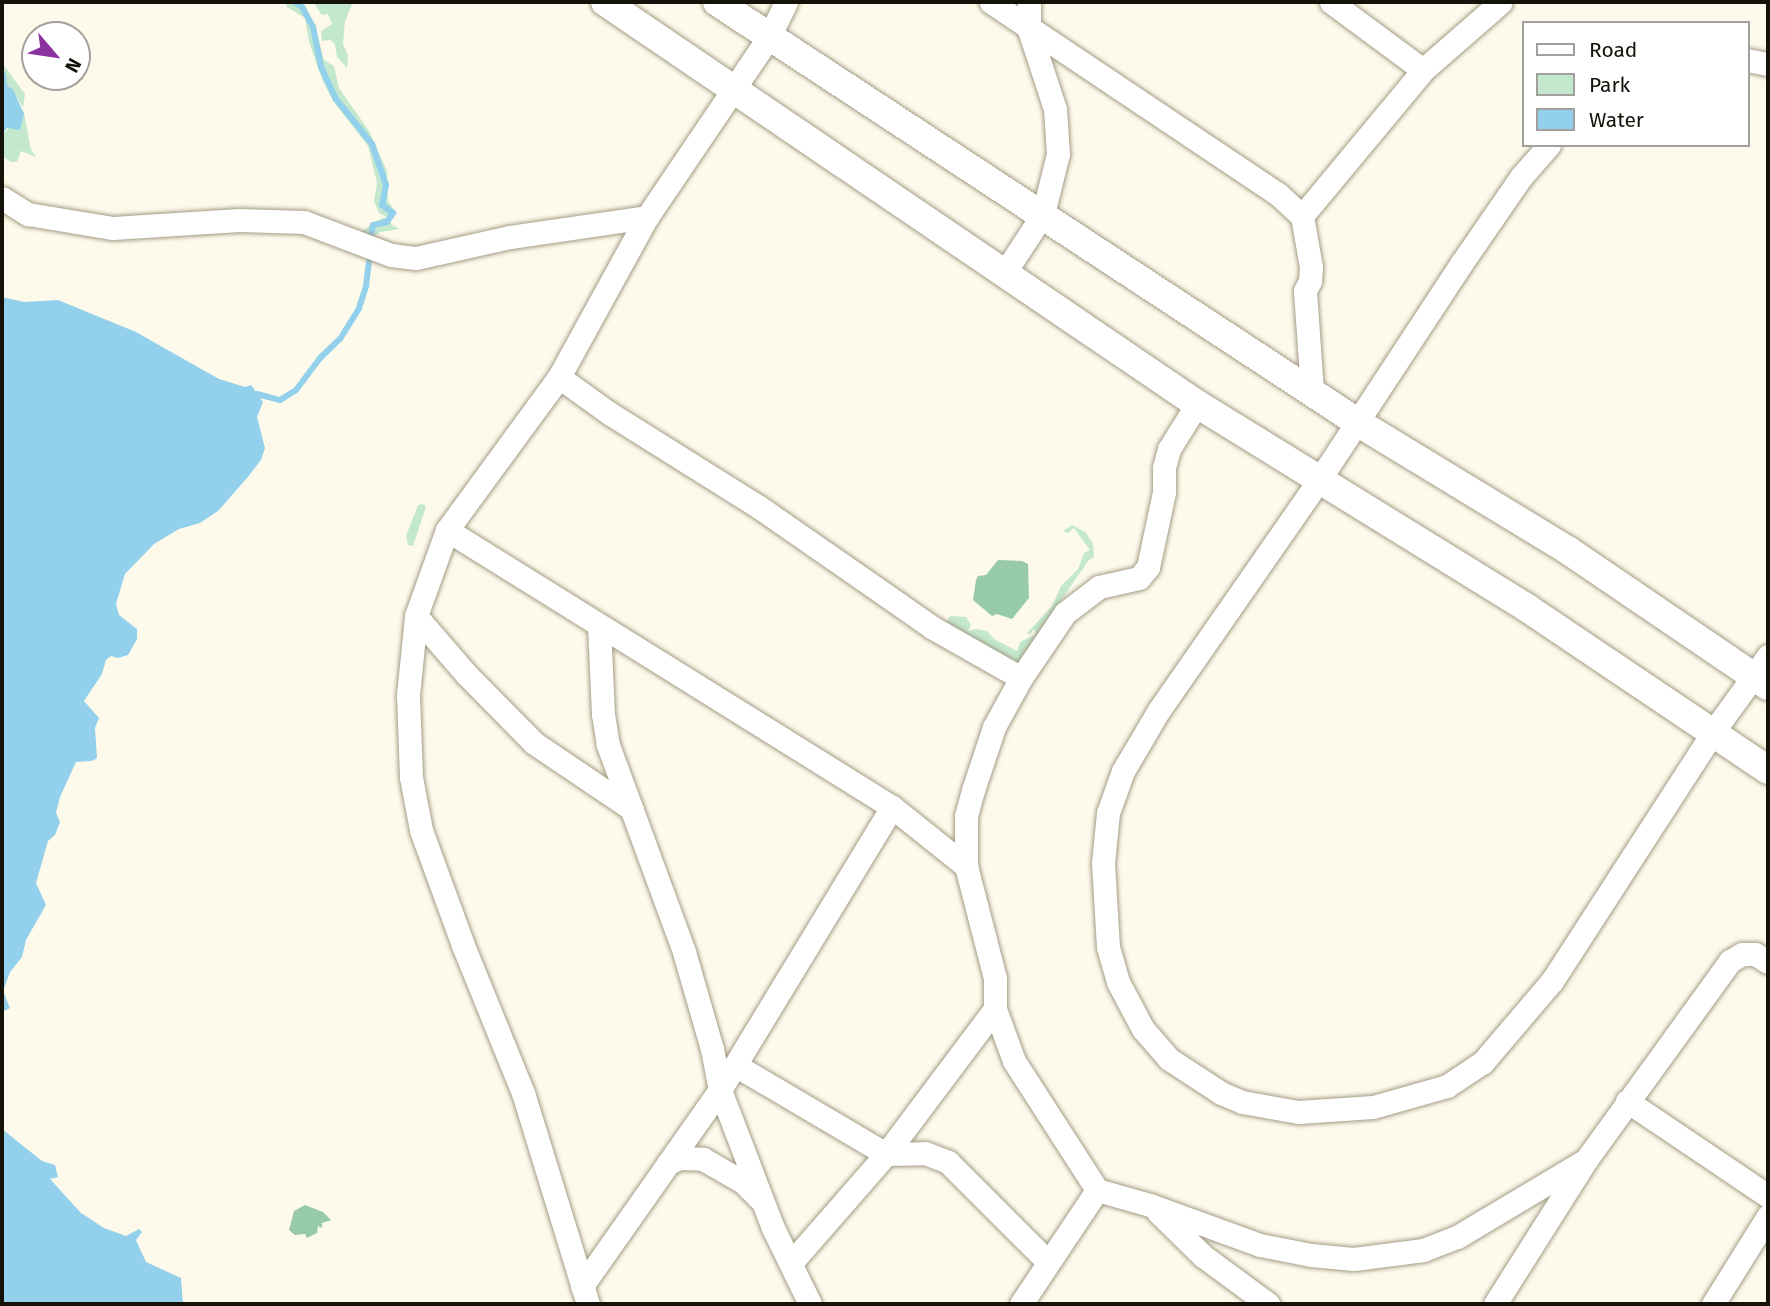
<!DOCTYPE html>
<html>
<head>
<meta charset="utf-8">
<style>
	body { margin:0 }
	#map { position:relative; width:1770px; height:1306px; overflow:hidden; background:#fefaeb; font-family:"Fira Sans",sans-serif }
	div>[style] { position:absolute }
	.green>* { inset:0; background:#c3e8cd }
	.forest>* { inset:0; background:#97caa6 }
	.water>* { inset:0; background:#92d0eb }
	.stream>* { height:6px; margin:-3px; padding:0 3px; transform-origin:3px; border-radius:3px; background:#92d0eb }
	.roads { filter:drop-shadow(0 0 2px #a39c85) drop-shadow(0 0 2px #a39c85) }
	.minor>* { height:23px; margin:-11.5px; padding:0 11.5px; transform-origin:11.5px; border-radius:11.5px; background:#fff }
	.major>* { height:28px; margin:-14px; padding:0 14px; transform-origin:14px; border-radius:14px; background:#fff }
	span { translate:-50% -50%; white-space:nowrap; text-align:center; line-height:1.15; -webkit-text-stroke:5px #fff; paint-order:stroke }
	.frame { position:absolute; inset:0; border:4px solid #141209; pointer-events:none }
	.legend { position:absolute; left:1522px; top:21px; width:228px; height:126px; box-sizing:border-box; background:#fff; border:2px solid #a1a09d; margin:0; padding:9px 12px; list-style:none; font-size:21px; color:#141209 }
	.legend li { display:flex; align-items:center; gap:14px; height:35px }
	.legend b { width:35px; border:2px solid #a1a09d }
	.north { position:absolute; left:21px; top:21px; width:70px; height:70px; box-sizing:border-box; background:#fff; border:2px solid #a1a09d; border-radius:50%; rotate:119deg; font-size:19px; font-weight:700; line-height:28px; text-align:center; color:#141209 }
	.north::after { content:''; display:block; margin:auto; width:24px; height:32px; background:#8b339f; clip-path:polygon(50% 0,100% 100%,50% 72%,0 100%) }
</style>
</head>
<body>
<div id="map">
	<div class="green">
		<div style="clip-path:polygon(286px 2px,298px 2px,305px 6px,315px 25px,324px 60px,334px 66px,339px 88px,369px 131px,387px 171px,388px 201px,396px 212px,389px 219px,392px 225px,400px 229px,380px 232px,373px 238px,360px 232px,382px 218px,388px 218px,379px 213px,374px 201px,377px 183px,368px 146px,333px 101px,323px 82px,309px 42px,305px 18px,287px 7px)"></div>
		<div style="clip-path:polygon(313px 2px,353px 2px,345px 21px,343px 44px,348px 55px,347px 68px,337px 57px,335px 44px,330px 40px,322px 41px,321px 31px,332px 24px,328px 14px,322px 15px)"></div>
		<div style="clip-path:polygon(2px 63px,25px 94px,23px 108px,31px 150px,36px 157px,21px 151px,17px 162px,11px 162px,2px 156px,2px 134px,23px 117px,23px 108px,13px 90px,7px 86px)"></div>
		<div style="clip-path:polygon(422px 504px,426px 506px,425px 510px,413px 546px,408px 545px,406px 536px,418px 505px)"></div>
		<div style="clip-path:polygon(1072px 525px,1085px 532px,1093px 543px,1094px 557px,1088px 561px,1019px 662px,1011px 661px,946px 623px,950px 616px,966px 617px,971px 625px,968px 631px,976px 629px,987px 631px,994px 639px,1017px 651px,1020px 642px,1036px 634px,1034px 629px,1030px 635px,1027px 633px,1052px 606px,1061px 586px,1078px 569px,1084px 553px,1090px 550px,1074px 528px,1068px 533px,1063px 531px)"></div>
	</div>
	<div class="forest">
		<div style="clip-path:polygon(998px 560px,1022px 561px,1028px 564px,1029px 598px,1012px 619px,997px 614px,992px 616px,973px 600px,976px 580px,978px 576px,986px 575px)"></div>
		<div style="clip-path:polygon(305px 1205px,323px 1212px,331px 1220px,322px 1223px,322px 1228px,318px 1226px,317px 1233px,307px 1238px,305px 1234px,295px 1235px,289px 1230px,294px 1211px)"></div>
	</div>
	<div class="water">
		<div style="clip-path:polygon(2px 70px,6px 74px,7px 86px,13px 89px,24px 114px,20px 130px,7px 128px,2px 134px)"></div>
		<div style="clip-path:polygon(2px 297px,24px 302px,58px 300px,136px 332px,219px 379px,245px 387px,251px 385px,263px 402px,257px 417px,265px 448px,261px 460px,247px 478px,218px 511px,200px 523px,179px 529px,154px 544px,125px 574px,116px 604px,119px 615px,137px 629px,137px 639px,128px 655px,118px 658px,111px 656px,106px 660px,102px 674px,84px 701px,99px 718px,95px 728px,97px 758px,92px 761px,76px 762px,60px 797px,56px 813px,60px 822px,55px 835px,48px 841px,36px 883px,46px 905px,26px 940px,22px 957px,10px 972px,3px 991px,10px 1008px,2px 1012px)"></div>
		<div style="clip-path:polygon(2px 1129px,42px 1161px,55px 1165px,58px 1177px,50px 1179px,81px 1213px,104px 1228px,126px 1236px,139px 1229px,142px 1232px,136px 1240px,146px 1262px,181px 1278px,183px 1304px,2px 1304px)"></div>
	</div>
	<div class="stream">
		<div style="left:295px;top:2px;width:9px;rotate:36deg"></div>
		<div style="left:302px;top:7px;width:23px;rotate:61deg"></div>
		<div style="left:313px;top:27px;width:41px;rotate:78.7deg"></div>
		<div style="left:321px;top:67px;width:35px;rotate:65deg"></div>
		<div style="left:336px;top:99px;width:58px;rotate:51.3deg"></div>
		<div style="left:372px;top:144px;width:43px;rotate:71.1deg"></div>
		<div style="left:386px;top:185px;width:20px;rotate:101deg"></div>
		<div style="left:382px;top:205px;width:14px;rotate:36deg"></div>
		<div style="left:393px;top:213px;width:11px;rotate:124deg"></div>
		<div style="left:387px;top:222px;width:14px;rotate:168deg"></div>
		<div style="left:373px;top:225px;width:16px;rotate:101deg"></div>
		<div style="left:257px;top:394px;width:24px;rotate:15deg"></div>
		<div style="left:280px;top:400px;width:19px;rotate:-32deg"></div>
		<div style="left:296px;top:390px;width:40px;rotate:-53deg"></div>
		<div style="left:320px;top:358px;width:28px;rotate:-44deg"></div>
		<div style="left:340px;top:339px;width:36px;rotate:-58deg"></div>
		<div style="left:359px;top:308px;width:23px;rotate:-72deg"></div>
		<div style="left:366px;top:286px;width:34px;rotate:-83deg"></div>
	</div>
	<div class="roads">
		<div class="minor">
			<div style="left:991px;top:2px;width:345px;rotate:33.8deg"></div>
			<div style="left:1278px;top:194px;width:33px;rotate:43deg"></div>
			<div style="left:1302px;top:216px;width:52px;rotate:80deg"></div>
			<div style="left:1311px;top:267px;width:14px;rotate:94deg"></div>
			<div style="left:1310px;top:281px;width:11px;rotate:117deg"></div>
			<div style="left:1305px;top:291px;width:99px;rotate:86deg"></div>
			<div style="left:1331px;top:2px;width:114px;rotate:36.5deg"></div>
			<div style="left:1747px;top:60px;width:21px;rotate:11deg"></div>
			<div style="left:1549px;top:145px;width:43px;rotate:131.2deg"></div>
			<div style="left:1521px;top:177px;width:106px;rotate:124.6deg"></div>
			<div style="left:1461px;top:264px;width:258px;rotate:123.3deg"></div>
			<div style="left:1319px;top:480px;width:280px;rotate:124.8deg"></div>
			<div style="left:1159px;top:710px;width:71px;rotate:120.5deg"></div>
			<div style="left:1123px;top:771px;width:45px;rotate:109.7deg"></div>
			<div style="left:1108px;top:813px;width:50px;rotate:95.7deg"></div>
			<div style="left:1103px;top:863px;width:84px;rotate:86.6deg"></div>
			<div style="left:1108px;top:947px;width:36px;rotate:74deg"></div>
			<div style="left:1118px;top:982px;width:53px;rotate:62deg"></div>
			<div style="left:1143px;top:1029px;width:40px;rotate:49deg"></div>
			<div style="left:1169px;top:1059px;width:62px;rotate:33.2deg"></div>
			<div style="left:1221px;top:1093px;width:23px;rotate:23deg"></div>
			<div style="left:1242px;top:1102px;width:57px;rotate:10.1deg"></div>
			<div style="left:1298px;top:1112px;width:75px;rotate:-3.8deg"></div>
			<div style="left:1373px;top:1107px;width:77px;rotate:-15.8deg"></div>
			<div style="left:1447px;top:1086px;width:43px;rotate:-33.7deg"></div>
			<div style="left:1483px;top:1062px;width:106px;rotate:-49.6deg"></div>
			<div style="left:1552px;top:981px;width:297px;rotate:-57.1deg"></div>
			<div style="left:1713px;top:732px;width:94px;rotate:-54.1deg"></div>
			<div style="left:2px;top:198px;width:31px;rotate:32deg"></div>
			<div style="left:28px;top:214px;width:86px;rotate:9.4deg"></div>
			<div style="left:113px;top:228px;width:126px;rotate:-3.6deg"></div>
			<div style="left:239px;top:220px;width:65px;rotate:1.8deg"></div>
			<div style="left:304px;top:222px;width:93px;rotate:20.8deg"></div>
			<div style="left:391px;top:255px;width:25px;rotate:7deg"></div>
			<div style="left:416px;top:258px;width:96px;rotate:-12.6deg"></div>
			<div style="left:510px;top:237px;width:138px;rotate:-8.3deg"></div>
			<div style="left:1302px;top:216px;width:190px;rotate:-50.3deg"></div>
			<div style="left:1423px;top:70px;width:103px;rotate:-41.1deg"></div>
			<div style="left:1005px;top:272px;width:69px;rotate:-56.8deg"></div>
			<div style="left:1043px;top:214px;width:62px;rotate:-76deg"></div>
			<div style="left:1058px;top:154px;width:45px;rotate:-93.8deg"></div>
			<div style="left:1055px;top:109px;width:83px;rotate:-108.2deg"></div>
			<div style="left:1029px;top:30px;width:28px;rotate:-90deg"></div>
			<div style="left:559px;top:377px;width:62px;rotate:35.8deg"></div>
			<div style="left:609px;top:413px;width:177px;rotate:32.1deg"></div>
			<div style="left:759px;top:507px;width:212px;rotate:34.8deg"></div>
			<div style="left:933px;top:628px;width:101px;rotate:29.6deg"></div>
			<div style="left:1197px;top:404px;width:53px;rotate:121.9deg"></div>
			<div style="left:1169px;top:449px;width:20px;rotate:105deg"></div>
			<div style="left:1164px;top:468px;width:24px;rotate:90deg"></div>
			<div style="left:1164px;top:492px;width:77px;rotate:102deg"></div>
			<div style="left:1148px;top:567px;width:14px;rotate:129deg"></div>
			<div style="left:1139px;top:578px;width:41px;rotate:167.3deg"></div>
			<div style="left:1099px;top:587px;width:43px;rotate:142.6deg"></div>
			<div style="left:1065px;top:613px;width:78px;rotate:124.1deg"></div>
			<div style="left:1021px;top:678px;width:56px;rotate:118.9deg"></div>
			<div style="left:994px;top:727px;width:66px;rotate:108.4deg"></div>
			<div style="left:973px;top:790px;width:27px;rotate:105deg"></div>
			<div style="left:966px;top:816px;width:50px;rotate:90deg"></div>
			<div style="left:966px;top:866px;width:116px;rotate:75.5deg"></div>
			<div style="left:995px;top:978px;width:31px;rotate:90deg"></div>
			<div style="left:995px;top:1009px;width:55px;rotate:69.9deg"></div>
			<div style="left:1014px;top:1061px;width:153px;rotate:57.2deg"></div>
			<div style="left:1097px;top:1190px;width:55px;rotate:15.8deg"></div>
			<div style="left:1150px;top:1205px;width:117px;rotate:20deg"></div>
			<div style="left:1260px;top:1245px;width:52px;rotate:11.1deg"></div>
			<div style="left:1311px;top:1255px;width:43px;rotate:5.3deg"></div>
			<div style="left:1354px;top:1259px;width:70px;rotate:-7.4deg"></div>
			<div style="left:1423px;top:1250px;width:36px;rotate:-21deg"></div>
			<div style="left:1457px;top:1237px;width:150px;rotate:-30.8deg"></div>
			<div style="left:447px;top:530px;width:524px;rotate:31.9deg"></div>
			<div style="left:892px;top:807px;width:95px;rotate:38.6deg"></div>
			<div style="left:416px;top:616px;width:78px;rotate:49.2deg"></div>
			<div style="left:467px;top:675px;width:95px;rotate:45.4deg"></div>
			<div style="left:534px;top:743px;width:118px;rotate:34deg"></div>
			<div style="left:599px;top:626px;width:88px;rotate:87.4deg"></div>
			<div style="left:603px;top:714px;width:31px;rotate:81deg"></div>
			<div style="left:608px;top:745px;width:221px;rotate:69.8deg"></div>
			<div style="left:684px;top:952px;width:101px;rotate:73.9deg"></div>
			<div style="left:712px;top:1049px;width:42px;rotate:79deg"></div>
			<div style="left:720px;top:1090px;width:148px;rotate:69deg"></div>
			<div style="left:773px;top:1228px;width:85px;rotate:64deg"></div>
			<div style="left:735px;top:1065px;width:175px;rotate:30.5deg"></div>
			<div style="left:886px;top:1154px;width:39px;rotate:-1deg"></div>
			<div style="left:925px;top:1153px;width:25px;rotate:21deg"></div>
			<div style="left:948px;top:1162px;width:141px;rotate:45deg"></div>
			<div style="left:1627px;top:1101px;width:170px;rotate:34deg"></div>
			<div style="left:668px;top:1163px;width:13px;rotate:-23deg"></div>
			<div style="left:680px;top:1158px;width:23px;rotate:2deg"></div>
			<div style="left:703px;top:1159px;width:46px;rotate:29.9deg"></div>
			<div style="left:743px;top:1182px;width:23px;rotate:45deg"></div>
			<div style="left:1158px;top:1212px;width:63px;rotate:44.4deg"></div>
			<div style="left:1203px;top:1256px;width:81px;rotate:36.4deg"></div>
			<div style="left:791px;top:1263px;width:145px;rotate:-48.9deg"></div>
			<div style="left:886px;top:1154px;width:181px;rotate:-53.1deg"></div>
			<div style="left:582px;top:1286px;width:240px;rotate:-54.9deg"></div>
			<div style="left:720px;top:1090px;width:331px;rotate:-58.7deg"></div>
			<div style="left:588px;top:1304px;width:221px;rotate:-107.1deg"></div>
			<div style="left:523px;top:1093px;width:160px;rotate:-112.1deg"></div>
			<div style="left:463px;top:945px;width:122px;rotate:-110.1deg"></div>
			<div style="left:421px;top:830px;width:54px;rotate:-100.7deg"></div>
			<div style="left:411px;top:777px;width:82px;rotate:-92.1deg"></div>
			<div style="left:408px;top:695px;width:79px;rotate:-84.2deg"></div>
			<div style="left:416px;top:616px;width:91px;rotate:-70.2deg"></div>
			<div style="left:447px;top:530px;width:190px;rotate:-53.8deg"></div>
			<div style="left:559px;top:377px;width:183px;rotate:-61.2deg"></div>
			<div style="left:647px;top:217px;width:217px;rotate:-55.9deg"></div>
			<div style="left:769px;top:37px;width:39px;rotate:-64deg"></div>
			<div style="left:1021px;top:1304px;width:137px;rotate:-56.3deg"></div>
			<div style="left:1495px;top:1304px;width:170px;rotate:-57.7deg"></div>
			<div style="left:1586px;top:1160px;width:246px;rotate:-54.1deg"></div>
			<div style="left:1730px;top:961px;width:14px;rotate:-30deg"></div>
			<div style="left:1742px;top:954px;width:13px"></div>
			<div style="left:1755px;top:954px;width:15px;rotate:32deg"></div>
			<div style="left:1713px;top:1304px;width:104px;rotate:-58deg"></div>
		</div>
		<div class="major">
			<div style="left:605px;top:2px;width:716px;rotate:34.18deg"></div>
			<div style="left:1197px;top:404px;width:388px;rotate:31.7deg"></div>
			<div style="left:1527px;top:608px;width:290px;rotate:33.9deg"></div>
			<div style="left:717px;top:2px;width:766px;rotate:33.27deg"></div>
			<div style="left:1357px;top:422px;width:248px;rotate:31.3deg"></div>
			<div style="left:1569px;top:551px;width:240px;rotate:34.2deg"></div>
		</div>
	</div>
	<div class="frame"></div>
	<ul class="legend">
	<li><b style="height:9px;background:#fff"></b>Road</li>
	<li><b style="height:19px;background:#c3e8cd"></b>Park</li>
	<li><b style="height:19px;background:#92d0eb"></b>Water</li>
	</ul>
	<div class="north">N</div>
</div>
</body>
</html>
